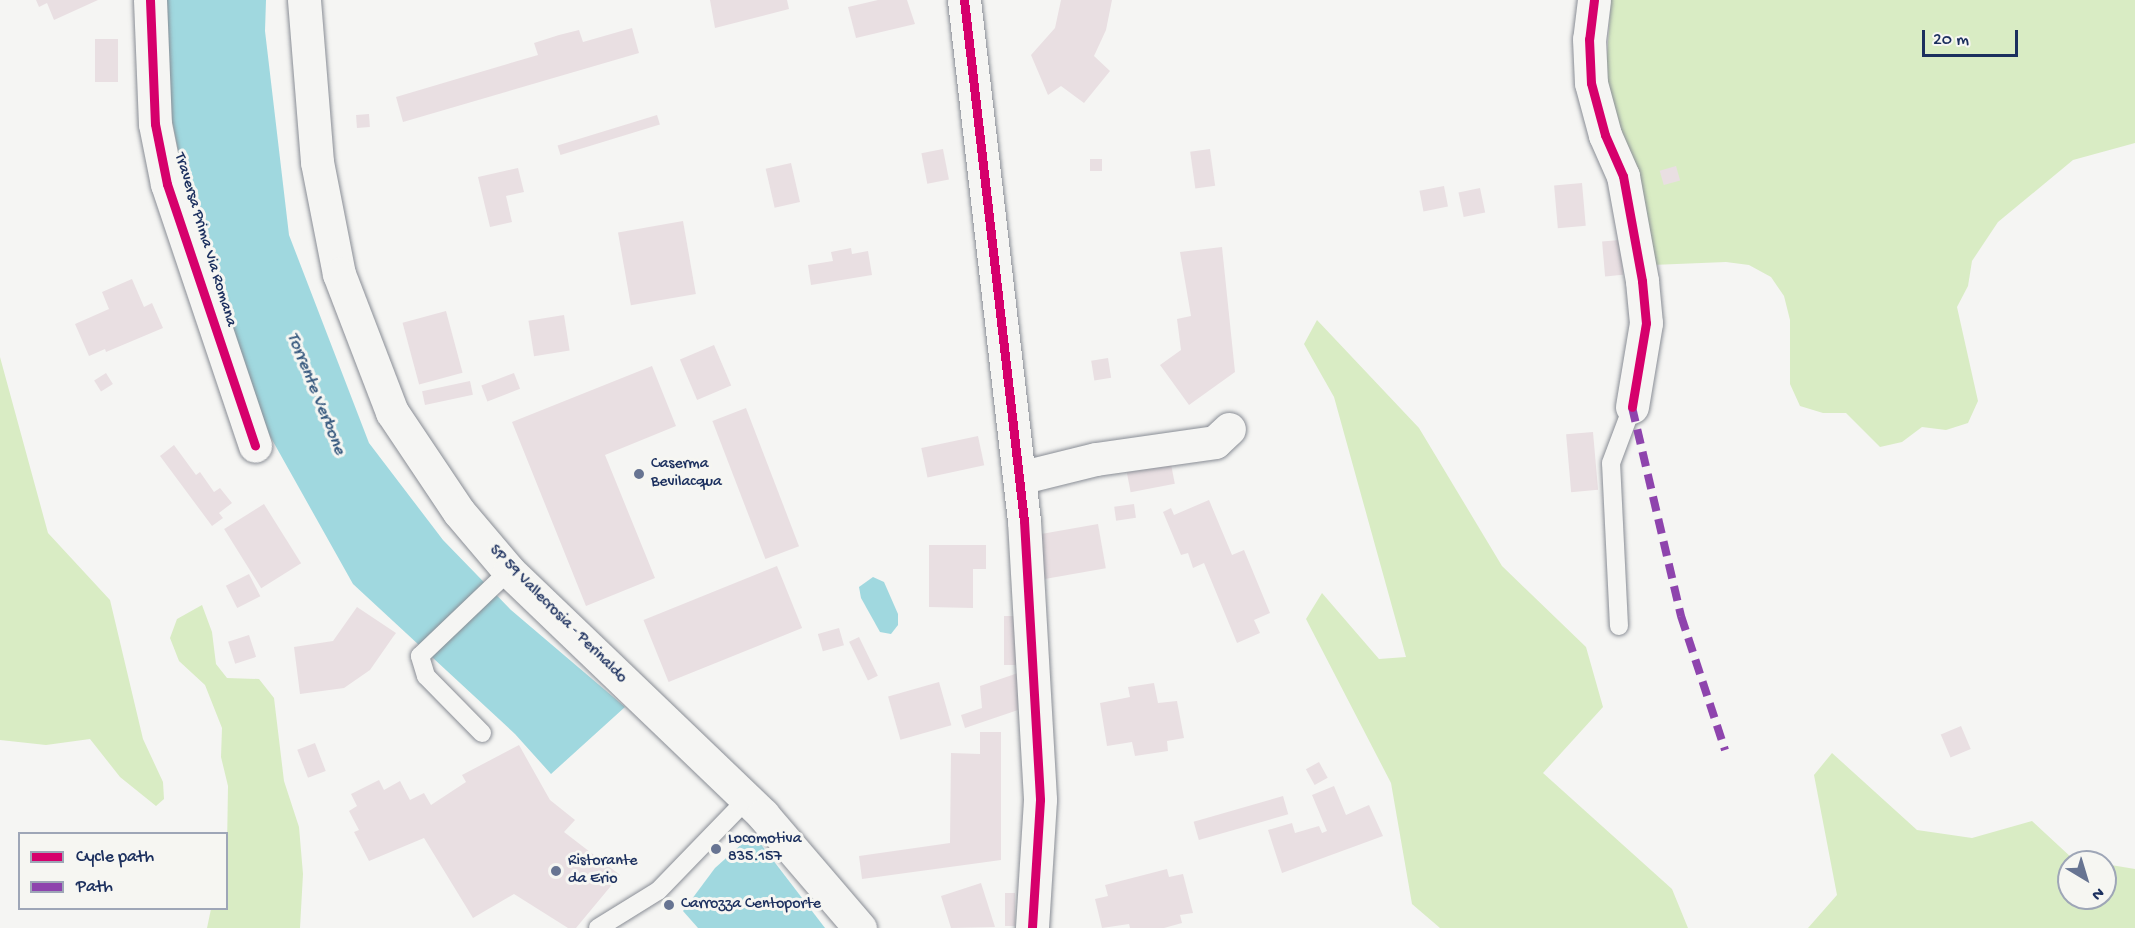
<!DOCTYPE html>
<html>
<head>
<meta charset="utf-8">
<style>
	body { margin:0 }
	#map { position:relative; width:2135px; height:928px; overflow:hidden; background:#f5f5f3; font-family:"Gochi Hand",sans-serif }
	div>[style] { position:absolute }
	.green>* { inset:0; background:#d9ecc4 }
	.water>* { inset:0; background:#a0d8df }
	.building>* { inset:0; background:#e9dfe2; transform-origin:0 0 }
	.roads { filter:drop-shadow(0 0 2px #898d95) drop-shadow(0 0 2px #898d95) }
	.lane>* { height:18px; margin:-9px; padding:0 9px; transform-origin:9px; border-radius:9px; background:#f5f5f3 }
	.street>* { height:33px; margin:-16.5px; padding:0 16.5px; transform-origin:16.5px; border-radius:16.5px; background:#f5f5f3 }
	.secondary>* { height:33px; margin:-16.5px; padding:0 16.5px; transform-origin:16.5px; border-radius:16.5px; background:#f5f5f3 }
	.quiet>* { height:8px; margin-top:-4px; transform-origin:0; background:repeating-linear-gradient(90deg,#8e44ad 0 15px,transparent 0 23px) }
	.cycleway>* { height:9px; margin:-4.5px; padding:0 4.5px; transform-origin:4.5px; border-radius:4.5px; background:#d6006c }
	.dots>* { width:16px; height:16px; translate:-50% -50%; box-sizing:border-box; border:3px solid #f6f6f2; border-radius:50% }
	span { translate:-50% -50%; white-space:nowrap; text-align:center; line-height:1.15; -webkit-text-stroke:6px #f6f6f2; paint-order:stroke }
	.street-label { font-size:16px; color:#1b2f5e }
	.poi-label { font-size:16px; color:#1b2f5e }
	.left { translate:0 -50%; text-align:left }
	.water-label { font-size:18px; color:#33567c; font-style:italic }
	.legend { position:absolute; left:18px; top:832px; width:210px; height:78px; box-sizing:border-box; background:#f6f6f2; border:2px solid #9ea6b7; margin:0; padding:8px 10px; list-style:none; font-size:18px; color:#1b2f5e }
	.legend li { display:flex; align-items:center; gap:12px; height:30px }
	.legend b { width:30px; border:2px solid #9ea6b7 }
	.north { position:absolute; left:2057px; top:850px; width:60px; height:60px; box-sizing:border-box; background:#f6f6f2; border:2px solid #9ea6b7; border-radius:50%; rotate:142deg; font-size:16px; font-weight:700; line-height:24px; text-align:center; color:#1b2f5e }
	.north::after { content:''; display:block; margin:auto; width:21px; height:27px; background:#677492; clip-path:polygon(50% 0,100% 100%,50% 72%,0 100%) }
	.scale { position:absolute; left:1922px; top:30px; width:96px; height:27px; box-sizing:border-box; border:3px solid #1b2f5e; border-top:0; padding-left:8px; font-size:18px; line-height:21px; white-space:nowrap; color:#1b2f5e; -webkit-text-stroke:4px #f6f6f2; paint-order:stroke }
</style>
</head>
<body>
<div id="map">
	<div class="green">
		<div style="clip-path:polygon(1611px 0,2135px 0,2135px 143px,2073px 160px,1998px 222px,1972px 261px,1968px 286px,1957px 307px,1978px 401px,1968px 423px,1946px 430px,1922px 427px,1902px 442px,1880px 447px,1846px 413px,1823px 413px,1800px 406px,1790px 384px,1790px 320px,1784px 296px,1771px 277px,1749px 265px,1726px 262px,1652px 265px,1605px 85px)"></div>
		<div style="clip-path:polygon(1317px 320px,1419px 428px,1502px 566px,1586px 647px,1603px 707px,1543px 773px,1672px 889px,1688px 928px,1440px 928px,1412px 904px,1391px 783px,1306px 619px,1322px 593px,1379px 659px,1406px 657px,1334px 397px,1304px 344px)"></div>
		<div style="clip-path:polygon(0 357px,48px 533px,110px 600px,143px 739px,163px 782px,164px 799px,156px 806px,120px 777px,90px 739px,46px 745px,0 740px)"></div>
		<div style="clip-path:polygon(202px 605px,212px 632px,216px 664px,227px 678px,259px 679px,274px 698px,284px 781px,299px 827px,303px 874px,300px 928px,207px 928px,211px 909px,226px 908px,228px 786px,221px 757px,222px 728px,205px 685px,179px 661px,170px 638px,177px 619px)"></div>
		<div style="clip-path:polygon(1832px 753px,1917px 830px,1972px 838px,2032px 821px,2073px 859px,2090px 862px,2069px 862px,2069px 898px,2105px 898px,2105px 864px,2135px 869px,2135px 928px,1808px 928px,1837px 895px,1814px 775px)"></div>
	</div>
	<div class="water">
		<div style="clip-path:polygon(165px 0,266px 0,265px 31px,289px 235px,369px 443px,443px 540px,511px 610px,625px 707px,551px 774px,515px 734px,353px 584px,261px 420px,218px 298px,184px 180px,169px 105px)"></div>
		<div style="clip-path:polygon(873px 577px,884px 582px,898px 614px,898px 625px,891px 634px,880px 632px,861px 598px,859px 587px)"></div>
		<div style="clip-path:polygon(753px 834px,825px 928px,698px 928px,683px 911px,715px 868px)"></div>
	</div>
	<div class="building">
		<div style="clip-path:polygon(36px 0,98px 0,54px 20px,47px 3px,39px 7px)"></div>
		<div style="clip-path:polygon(710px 0,787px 0,789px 9px,715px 28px)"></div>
		<div style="clip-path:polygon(878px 0,907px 0,915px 24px,856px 38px,848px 7px)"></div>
		<div style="clip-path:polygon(1061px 0,1112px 0,1106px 30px,1094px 56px,1110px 71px,1084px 103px,1061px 86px,1048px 95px,1031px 55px,1055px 28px)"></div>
		<div style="clip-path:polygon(632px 28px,639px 53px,403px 122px,396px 97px,538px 55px,534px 43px,559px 35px,579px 30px,583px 42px)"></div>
		<div style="left:118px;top:39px;width:43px;height:23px;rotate:90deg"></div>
		<div style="left:369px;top:114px;width:13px;height:13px;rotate:86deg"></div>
		<div style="left:657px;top:115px;width:10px;height:104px;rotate:73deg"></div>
		<div style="left:943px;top:149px;width:31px;height:22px;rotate:79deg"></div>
		<div style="left:1210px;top:149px;width:37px;height:20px;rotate:82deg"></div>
		<div style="left:1090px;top:159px;width:12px;height:12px"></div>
		<div style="left:791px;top:163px;width:40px;height:26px;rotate:77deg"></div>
		<div style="left:1676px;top:166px;width:15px;height:17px;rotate:74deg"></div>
		<div style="clip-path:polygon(518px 168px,524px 192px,506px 196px,512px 222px,490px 227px,478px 177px)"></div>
		<div style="left:1582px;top:183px;width:43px;height:28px;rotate:85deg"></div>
		<div style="left:1444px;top:186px;width:21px;height:25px;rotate:79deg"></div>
		<div style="left:1480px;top:188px;width:25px;height:22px;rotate:78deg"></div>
		<div style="left:683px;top:221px;width:74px;height:66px;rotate:80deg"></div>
		<div style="left:1620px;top:240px;width:35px;height:18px;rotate:85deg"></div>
		<div style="clip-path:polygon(1222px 247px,1235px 372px,1189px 405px,1160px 365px,1181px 350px,1177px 319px,1191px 316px,1180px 252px)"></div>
		<div style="clip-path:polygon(851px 248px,852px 254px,868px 251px,872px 275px,811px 285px,808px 265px,833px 261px,831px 252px)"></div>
		<div style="clip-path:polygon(132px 279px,144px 307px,152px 303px,163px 328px,106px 352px,105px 349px,89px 356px,75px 324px,109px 309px,102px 292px)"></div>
		<div style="left:446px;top:311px;width:64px;height:45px;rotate:75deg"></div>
		<div style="left:564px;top:315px;width:36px;height:36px;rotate:81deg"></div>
		<div style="left:714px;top:345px;width:44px;height:37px;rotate:67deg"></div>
		<div style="left:1108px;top:358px;width:20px;height:17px;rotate:81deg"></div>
		<div style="clip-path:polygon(652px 366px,676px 426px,605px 455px,655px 578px,586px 606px,512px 422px)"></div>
		<div style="left:106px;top:373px;width:13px;height:14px;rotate:58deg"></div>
		<div style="left:514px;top:373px;width:17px;height:35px;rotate:69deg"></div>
		<div style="left:470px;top:381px;width:14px;height:49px;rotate:78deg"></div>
		<div style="left:746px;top:408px;width:148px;height:36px;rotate:69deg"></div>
		<div style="left:1593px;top:432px;width:58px;height:27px;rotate:85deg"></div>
		<div style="left:978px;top:436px;width:30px;height:58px;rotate:78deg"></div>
		<div style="clip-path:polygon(174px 445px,196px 475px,200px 472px,214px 492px,220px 488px,232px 503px,219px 513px,223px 518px,212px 526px,160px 456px)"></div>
		<div style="left:1171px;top:464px;width:20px;height:45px;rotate:79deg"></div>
		<div style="clip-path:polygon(1209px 500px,1232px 555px,1244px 550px,1270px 613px,1254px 620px,1260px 633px,1237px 643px,1204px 563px,1193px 568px,1188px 553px,1181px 555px,1163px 512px,1171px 508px,1174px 515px)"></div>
		<div style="left:264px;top:504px;width:70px;height:47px;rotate:58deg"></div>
		<div style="left:1134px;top:504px;width:14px;height:20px;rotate:82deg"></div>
		<div style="left:1098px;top:524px;width:45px;height:62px;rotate:80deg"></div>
		<div style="clip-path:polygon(929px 545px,986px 545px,986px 569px,973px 569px,973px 608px,929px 607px)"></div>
		<div style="left:777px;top:566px;width:67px;height:144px;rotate:68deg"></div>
		<div style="left:249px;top:574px;width:25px;height:26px;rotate:63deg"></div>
		<div style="clip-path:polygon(357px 607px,396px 633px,393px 637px,370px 670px,344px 688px,300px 694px,294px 647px,333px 641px)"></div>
		<div style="left:1004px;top:616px;width:12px;height:49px"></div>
		<div style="left:839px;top:628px;width:18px;height:22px;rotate:74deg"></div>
		<div style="left:249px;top:635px;width:23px;height:22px;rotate:72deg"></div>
		<div style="left:859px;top:637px;width:43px;height:11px;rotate:64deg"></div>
		<div style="clip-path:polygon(1018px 673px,1018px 710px,965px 728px,961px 715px,982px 708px,980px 686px)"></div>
		<div style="left:939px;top:682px;width:45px;height:53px;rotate:74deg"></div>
		<div style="clip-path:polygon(1154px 683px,1158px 703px,1177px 701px,1184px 738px,1167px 741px,1168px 751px,1135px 756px,1132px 742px,1107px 746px,1100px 703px,1130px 697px,1128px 687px)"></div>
		<div style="left:1961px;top:726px;width:25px;height:22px;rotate:67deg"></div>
		<div style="clip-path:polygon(980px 732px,1001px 732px,1001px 860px,862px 879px,859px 856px,950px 843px,951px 753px,980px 754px)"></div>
		<div style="left:315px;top:743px;width:30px;height:19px;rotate:69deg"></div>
		<div style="clip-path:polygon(519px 745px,550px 800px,575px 820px,564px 832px,620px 875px,576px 928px,568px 928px,514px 894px,473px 918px,424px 838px,369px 861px,354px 832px,359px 830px,349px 811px,357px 806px,351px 794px,379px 780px,384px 790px,400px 781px,410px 800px,424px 793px,431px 805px,466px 782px,462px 775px)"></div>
		<div style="left:1319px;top:762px;width:18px;height:15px;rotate:61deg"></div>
		<div style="clip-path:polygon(1334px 786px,1346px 815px,1369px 805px,1383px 836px,1282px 873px,1268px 830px,1292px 823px,1295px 833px,1319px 826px,1322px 833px,1327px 831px,1312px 795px)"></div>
		<div style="left:1283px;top:796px;width:19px;height:93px;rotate:74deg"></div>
		<div style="clip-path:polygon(1167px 869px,1169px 877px,1183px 874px,1193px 913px,1180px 915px,1182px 923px,1164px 928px,1130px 928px,1129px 924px,1102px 928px,1095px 899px,1108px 896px,1105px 885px)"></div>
		<div style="clip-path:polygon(981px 883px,995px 927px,951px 928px,941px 896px)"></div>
		<div style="left:1005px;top:893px;width:10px;height:33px"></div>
	</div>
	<div class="roads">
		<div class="lane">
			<div style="left:1619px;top:626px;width:163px;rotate:-92.8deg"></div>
			<div style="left:1611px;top:463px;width:60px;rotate:-69.4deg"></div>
			<div style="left:482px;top:733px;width:80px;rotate:-134.5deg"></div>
			<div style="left:426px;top:676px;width:21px;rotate:-107deg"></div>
			<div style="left:420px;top:656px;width:123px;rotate:-43.7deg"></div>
			<div style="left:598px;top:928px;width:70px;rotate:-31.7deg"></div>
			<div style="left:658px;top:891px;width:128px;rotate:-45.9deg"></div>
		</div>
		<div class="street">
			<div style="left:150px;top:0;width:124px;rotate:87.7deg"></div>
			<div style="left:155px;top:124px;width:61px;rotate:78.7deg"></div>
			<div style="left:167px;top:184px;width:276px;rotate:71.4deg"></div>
			<div style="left:964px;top:0;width:524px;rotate:83.43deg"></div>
			<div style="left:1024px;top:521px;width:279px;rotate:86.7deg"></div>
			<div style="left:1040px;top:800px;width:128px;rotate:93.6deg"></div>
			<div style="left:1594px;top:0;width:39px;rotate:97deg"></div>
			<div style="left:1589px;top:39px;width:44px;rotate:87.4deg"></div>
			<div style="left:1591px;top:83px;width:54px;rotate:74.9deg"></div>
			<div style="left:1605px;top:135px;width:45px;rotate:66.3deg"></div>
			<div style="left:1623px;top:176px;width:107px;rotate:79.7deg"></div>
			<div style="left:1642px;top:281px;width:42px;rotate:84.6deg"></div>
			<div style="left:1646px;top:323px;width:85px;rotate:99.5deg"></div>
			<div style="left:1019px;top:478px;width:79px;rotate:-13.9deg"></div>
			<div style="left:1096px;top:459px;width:120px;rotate:-8.1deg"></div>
			<div style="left:1215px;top:442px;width:19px;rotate:-43deg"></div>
		</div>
		<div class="secondary">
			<div style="left:304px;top:0;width:163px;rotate:85.4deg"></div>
			<div style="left:317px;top:162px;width:114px;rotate:78.9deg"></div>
			<div style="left:339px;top:274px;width:148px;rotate:69deg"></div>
			<div style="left:392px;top:412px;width:120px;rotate:56.2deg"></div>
			<div style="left:459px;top:512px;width:77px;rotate:49.7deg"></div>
			<div style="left:509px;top:571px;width:352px;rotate:43.8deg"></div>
			<div style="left:763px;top:815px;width:149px;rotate:49.4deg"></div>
		</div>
	</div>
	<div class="quiet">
		<div style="left:1632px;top:407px;width:215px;rotate:76.8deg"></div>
		<div style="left:1681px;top:616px;width:141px;rotate:71.8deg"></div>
	</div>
	<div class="cycleway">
		<div style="left:150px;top:0;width:124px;rotate:87.7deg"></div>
		<div style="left:155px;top:124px;width:61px;rotate:78.7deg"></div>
		<div style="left:167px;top:184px;width:276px;rotate:71.4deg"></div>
		<div style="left:964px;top:0;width:524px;rotate:83.43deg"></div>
		<div style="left:1024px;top:521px;width:279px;rotate:86.7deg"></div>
		<div style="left:1040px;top:800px;width:128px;rotate:93.6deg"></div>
		<div style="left:1594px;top:0;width:39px;rotate:97deg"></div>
		<div style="left:1589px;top:39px;width:44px;rotate:87.4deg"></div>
		<div style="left:1591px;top:83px;width:54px;rotate:74.9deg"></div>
		<div style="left:1605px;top:135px;width:45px;rotate:66.3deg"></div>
		<div style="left:1623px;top:176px;width:107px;rotate:79.7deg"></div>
		<div style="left:1642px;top:281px;width:42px;rotate:84.6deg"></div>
		<div style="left:1646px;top:323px;width:85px;rotate:99.5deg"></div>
	</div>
	<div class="dots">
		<div style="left:639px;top:474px;background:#677492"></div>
		<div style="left:716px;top:849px;background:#677492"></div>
		<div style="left:556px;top:871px;background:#677492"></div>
		<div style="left:669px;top:905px;background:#677492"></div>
	</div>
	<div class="street-label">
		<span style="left:204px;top:240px;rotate:73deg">Traversa Prima Via Romana</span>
		<span style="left:557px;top:615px;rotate:45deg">SP 59 Vallecrosia - Perinaldo</span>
	</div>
	<div class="poi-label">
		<span class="left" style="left:651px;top:474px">Caserma<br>Bevilacqua</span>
		<span class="left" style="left:728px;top:849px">Locomotiva<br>835.157</span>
		<span class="left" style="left:568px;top:871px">Ristorante<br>da Erio</span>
		<span class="left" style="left:681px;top:905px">Carrozza Centoporte</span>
	</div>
	<div class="water-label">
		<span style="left:315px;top:394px;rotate:68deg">Torrente Verbone</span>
	</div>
	<ul class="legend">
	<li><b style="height:8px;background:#d6006c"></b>Cycle path</li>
	<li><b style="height:8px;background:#8e44ad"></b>Path</li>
	</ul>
	<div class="north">N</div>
	<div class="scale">20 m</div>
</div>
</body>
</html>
